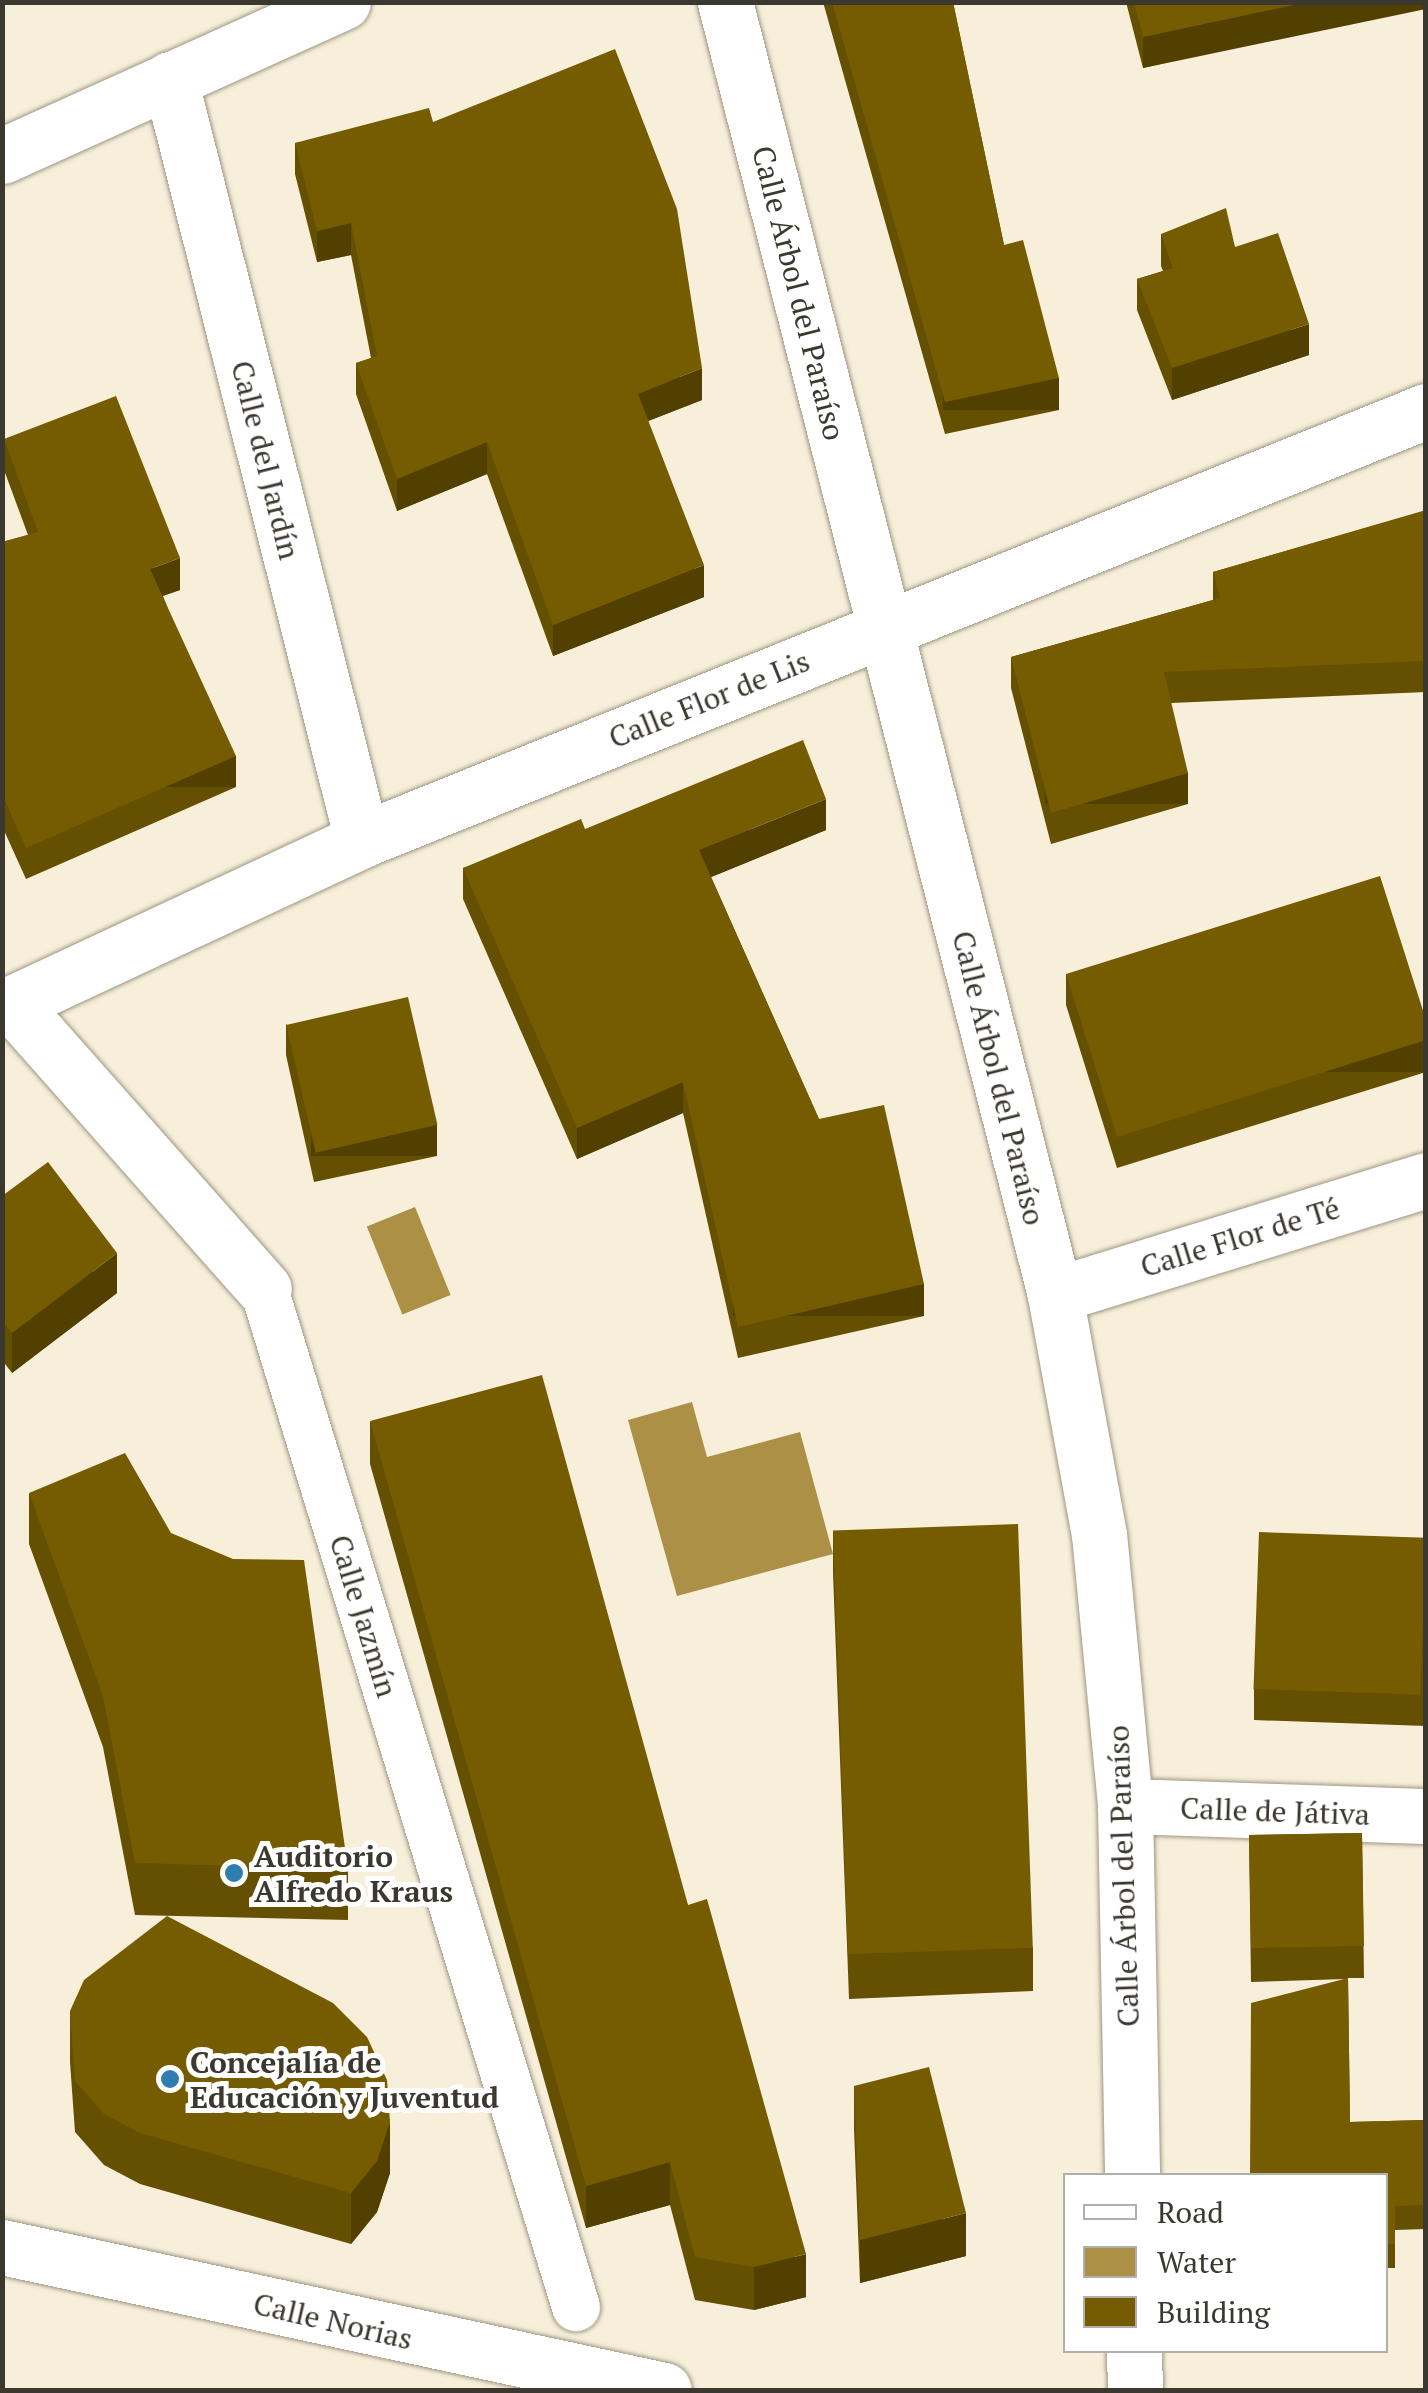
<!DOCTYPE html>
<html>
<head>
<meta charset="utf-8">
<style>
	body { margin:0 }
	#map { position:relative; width:1428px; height:2393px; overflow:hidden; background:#f7efda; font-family:"PT Serif",serif }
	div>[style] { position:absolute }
	.water>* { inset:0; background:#ab9045; transform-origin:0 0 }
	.roads { filter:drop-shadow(0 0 2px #9d9682) drop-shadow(0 0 2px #9d9682) }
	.pedestrian>* { height:48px; margin:-24px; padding:0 24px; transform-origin:24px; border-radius:24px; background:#fff }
	.minor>* { height:55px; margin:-27.5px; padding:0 27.5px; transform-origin:27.5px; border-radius:27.5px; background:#fff }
	.wall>* { inset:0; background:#654f00 }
	.shaded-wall>* { inset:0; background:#524000; transform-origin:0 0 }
	.building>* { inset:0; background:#755c00; transform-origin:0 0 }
	.dots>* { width:28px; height:28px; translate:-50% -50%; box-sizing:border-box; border:5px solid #fff; border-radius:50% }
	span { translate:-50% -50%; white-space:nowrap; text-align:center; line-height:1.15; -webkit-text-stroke:10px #fff; paint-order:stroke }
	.street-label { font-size:30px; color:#3b382f }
	.poi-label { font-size:30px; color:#3b382f; font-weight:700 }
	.left { translate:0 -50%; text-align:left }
	.frame { position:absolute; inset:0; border:5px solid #3b382f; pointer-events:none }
	.legend { position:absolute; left:1063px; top:2173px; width:325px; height:180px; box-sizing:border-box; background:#fff; border:2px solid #b1afac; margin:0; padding:12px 18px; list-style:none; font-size:30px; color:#3b382f }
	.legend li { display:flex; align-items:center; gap:20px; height:50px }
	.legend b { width:50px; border:2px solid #b1afac }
</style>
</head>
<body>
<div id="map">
	<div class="water">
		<div style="left:415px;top:1207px;width:95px;height:52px;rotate:68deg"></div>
		<div style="clip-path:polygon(692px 1402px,707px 1457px,800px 1432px,833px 1554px,677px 1596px,628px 1420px)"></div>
	</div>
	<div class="roads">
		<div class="pedestrian">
			<div style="left:264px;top:1289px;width:1065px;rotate:72.96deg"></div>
		</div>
		<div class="minor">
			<div style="left:725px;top:2px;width:1334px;rotate:75.68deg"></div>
			<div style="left:1055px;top:1295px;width:243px;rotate:79.6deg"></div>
			<div style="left:1099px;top:1534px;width:273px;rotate:84.5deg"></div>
			<div style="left:1125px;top:1806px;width:370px;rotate:88.9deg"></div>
			<div style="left:170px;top:79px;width:785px;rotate:75.84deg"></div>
			<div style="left:2px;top:156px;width:374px;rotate:-24.3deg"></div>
			<div style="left:12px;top:1004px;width:380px;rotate:48.5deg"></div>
			<div style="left:2px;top:1008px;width:397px;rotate:-25deg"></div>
			<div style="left:362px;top:840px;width:1147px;rotate:-21.96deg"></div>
			<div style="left:1055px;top:1295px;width:388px;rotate:-17.2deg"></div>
			<div style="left:1125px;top:1806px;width:301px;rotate:1.9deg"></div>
			<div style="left:2px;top:2247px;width:677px;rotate:12.19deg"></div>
			<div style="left:1134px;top:2350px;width:40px;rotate:88.6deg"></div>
		</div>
	</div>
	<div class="wall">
		<div style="clip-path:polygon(823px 2px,953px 2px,1004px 245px,1059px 410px,945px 434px)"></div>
		<div style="clip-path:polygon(1126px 2px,1426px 2px,1143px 68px)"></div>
		<div style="clip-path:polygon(433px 122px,702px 400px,648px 421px,704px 597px,553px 656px,487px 474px,397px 511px,356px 394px,356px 363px,371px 358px,351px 255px,317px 262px,295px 174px,295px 143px)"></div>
		<div style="clip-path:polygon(1161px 234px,1235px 247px,1309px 355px,1172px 400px,1137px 310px,1137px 279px,1163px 271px,1161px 266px)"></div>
		<div style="clip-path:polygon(4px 439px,180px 590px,163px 596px,236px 787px,26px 879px,2px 826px,2px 542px,28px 535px,4px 470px)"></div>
		<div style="clip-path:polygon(1426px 487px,1426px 692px,1171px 703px,1188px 804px,1051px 844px,1011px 688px,1011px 657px,1213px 600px,1213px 572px,1425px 511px)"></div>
		<div style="clip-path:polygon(585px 829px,826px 830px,711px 877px,819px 1119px,924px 1316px,738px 1358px,683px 1113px,577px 1159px,463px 899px,463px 868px)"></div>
		<div style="clip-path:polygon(1066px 974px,1426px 1020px,1426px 1072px,1117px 1168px,1066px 1005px)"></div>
		<div style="clip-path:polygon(286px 1024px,437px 1156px,314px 1182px,286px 1055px)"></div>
		<div style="clip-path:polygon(2px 1196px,117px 1293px,12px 1373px,2px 1360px)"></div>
		<div style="clip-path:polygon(370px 1421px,688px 1905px,806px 2297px,754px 2310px,695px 2300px,670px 2205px,586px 2228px,370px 1464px)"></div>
		<div style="clip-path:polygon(29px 1493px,348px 1869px,348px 1920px,135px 1915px,103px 1747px,29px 1544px)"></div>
		<div style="clip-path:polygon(833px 1530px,1033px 1948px,1033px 1991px,849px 1999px,833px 1573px)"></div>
		<div style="clip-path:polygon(1426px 1539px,1426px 1726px,1254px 1720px,1254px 1689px)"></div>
		<div style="clip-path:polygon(1362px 1833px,1364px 1978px,1348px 1978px,1350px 2122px,1426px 2120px,1426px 2229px,1395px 2230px,1395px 2268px,1386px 2268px,1386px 2176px,1250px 2176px,1345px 1979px,1251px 1982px,1249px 1835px)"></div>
		<div style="clip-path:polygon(70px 2011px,390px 2173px,377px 2212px,351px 2244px,140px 2184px,104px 2165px,75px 2132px,70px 2062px)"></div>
		<div style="clip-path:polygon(854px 2086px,966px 2256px,860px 2283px,854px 2129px)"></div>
	</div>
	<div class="shaded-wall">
		<div style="clip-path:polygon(1307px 2px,1426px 2px,1426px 9px,1143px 68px,1143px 37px)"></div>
		<div style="clip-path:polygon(351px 223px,351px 255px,317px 262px,317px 231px)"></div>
		<div style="clip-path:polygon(1309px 324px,1309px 355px,1172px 400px,1172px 368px)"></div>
		<div style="clip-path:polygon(702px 368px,702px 400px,638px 425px,638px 394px)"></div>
		<div style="left:1059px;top:378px;width:32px;height:116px;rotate:90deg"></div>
		<div style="clip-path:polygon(487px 442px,487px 474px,397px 511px,397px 479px)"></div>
		<div style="clip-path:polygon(180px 558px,180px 590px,150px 600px,150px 569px)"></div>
		<div style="clip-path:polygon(704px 565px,704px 597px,553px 656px,553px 625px)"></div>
		<div style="left:236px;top:756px;width:31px;height:229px;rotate:90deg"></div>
		<div style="left:1188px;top:773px;width:31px;height:143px;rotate:90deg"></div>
		<div style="clip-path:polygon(826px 799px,826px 830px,699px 882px,699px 850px)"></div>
		<div style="left:1426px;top:1040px;width:32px;height:324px;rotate:90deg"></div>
		<div style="clip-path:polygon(683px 1082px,683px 1113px,577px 1159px,577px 1128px)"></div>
		<div style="left:437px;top:1125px;width:31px;height:126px;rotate:90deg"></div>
		<div style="clip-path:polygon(117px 1253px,117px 1293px,12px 1373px,12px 1333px)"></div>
		<div style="left:924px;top:1284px;width:32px;height:191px;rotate:90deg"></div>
		<div style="clip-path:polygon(390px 2122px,390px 2173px,377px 2212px,351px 2244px,351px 2193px)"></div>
		<div style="clip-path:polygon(670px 2162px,670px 2205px,586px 2228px,586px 2186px)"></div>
		<div style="clip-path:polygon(966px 2213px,966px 2256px,860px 2283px,860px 2240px)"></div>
		<div style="clip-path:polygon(806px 2254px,806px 2297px,754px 2310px,754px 2267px)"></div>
	</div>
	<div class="building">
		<div style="clip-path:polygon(832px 2px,953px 2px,1004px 245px,1023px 240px,1059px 378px,945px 402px)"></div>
		<div style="clip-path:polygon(1134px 2px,1307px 2px,1143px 37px)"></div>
		<div style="clip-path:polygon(615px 49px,677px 209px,702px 368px,638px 394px,704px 565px,553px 625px,487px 442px,397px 479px,356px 363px,377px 356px,351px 223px,317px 231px,295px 143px,429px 108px,433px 122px)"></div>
		<div style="clip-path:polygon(1226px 208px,1235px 247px,1278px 233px,1309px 324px,1172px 368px,1137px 279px,1173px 268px,1161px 234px)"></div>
		<div style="clip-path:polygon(116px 396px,180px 558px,150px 569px,236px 756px,26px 848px,2px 794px,2px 542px,38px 532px,4px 439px)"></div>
		<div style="clip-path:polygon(1426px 510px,1426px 661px,1164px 672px,1188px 773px,1051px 813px,1011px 657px,1220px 598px,1213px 572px)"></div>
		<div style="clip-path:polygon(803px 740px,826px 799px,699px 850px,819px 1119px,884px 1105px,924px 1284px,738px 1327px,683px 1082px,577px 1128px,463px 868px,581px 819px,585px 829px)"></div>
		<div style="clip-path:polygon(1380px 876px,1426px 1020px,1426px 1040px,1117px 1137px,1066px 974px)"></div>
		<div style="left:408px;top:997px;width:131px;height:125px;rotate:77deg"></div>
		<div style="clip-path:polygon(48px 1162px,117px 1253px,12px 1333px,2px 1320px,2px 1196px)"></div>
		<div style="clip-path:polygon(542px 1375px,688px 1905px,707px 1899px,806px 2254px,754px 2267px,695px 2257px,670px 2162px,586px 2186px,370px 1421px)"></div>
		<div style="clip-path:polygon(125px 1453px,171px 1533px,233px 1559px,304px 1560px,348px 1869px,135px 1863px,103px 1696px,29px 1493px)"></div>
		<div style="left:1018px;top:1524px;width:424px;height:185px;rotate:88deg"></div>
		<div style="left:1259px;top:1532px;width:167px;height:157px;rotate:2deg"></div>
		<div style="left:1362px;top:1833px;width:113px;height:113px;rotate:89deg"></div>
		<div style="clip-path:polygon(167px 1916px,333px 2003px,367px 2037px,387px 2080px,390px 2122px,377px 2161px,351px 2193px,140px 2133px,104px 2114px,75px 2081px,70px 2011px,84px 1980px)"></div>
		<div style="clip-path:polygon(1348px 1978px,1350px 2122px,1426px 2120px,1426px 2205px,1395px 2206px,1395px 2244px,1386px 2244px,1386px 2176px,1250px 2176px,1251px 2003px)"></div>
		<div style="clip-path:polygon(929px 2067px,966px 2213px,860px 2240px,854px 2086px)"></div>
	</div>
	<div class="dots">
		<div style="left:234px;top:1873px;background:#2f7eb0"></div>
		<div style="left:170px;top:2079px;background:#2f7eb0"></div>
	</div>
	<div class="street-label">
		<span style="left:799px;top:293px;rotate:76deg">Calle Árbol del Paraíso</span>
		<span style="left:266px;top:460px;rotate:76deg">Calle del Jardín</span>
		<span style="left:709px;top:699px;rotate:-22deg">Calle Flor de Lis</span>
		<span style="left:999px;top:1078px;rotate:76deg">Calle Árbol del Paraíso</span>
		<span style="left:1240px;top:1237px;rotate:-17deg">Calle Flor de Té</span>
		<span style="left:364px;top:1616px;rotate:73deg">Calle Jazmín</span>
		<span style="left:1275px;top:1811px;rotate:2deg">Calle de Játiva</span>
		<span style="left:1123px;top:1876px;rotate:-92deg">Calle Árbol del Paraíso</span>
		<span style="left:333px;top:2321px;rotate:13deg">Calle Norias</span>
	</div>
	<div class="poi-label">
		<span class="left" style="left:254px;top:1873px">Auditorio<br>Alfredo Kraus</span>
		<span class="left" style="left:190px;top:2079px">Concejalía de<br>Educación y Juventud</span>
	</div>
	<div class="frame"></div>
	<ul class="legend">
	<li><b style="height:12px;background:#fff"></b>Road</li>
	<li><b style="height:28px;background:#ab9045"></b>Water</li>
	<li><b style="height:28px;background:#755c00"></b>Building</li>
	</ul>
</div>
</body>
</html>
